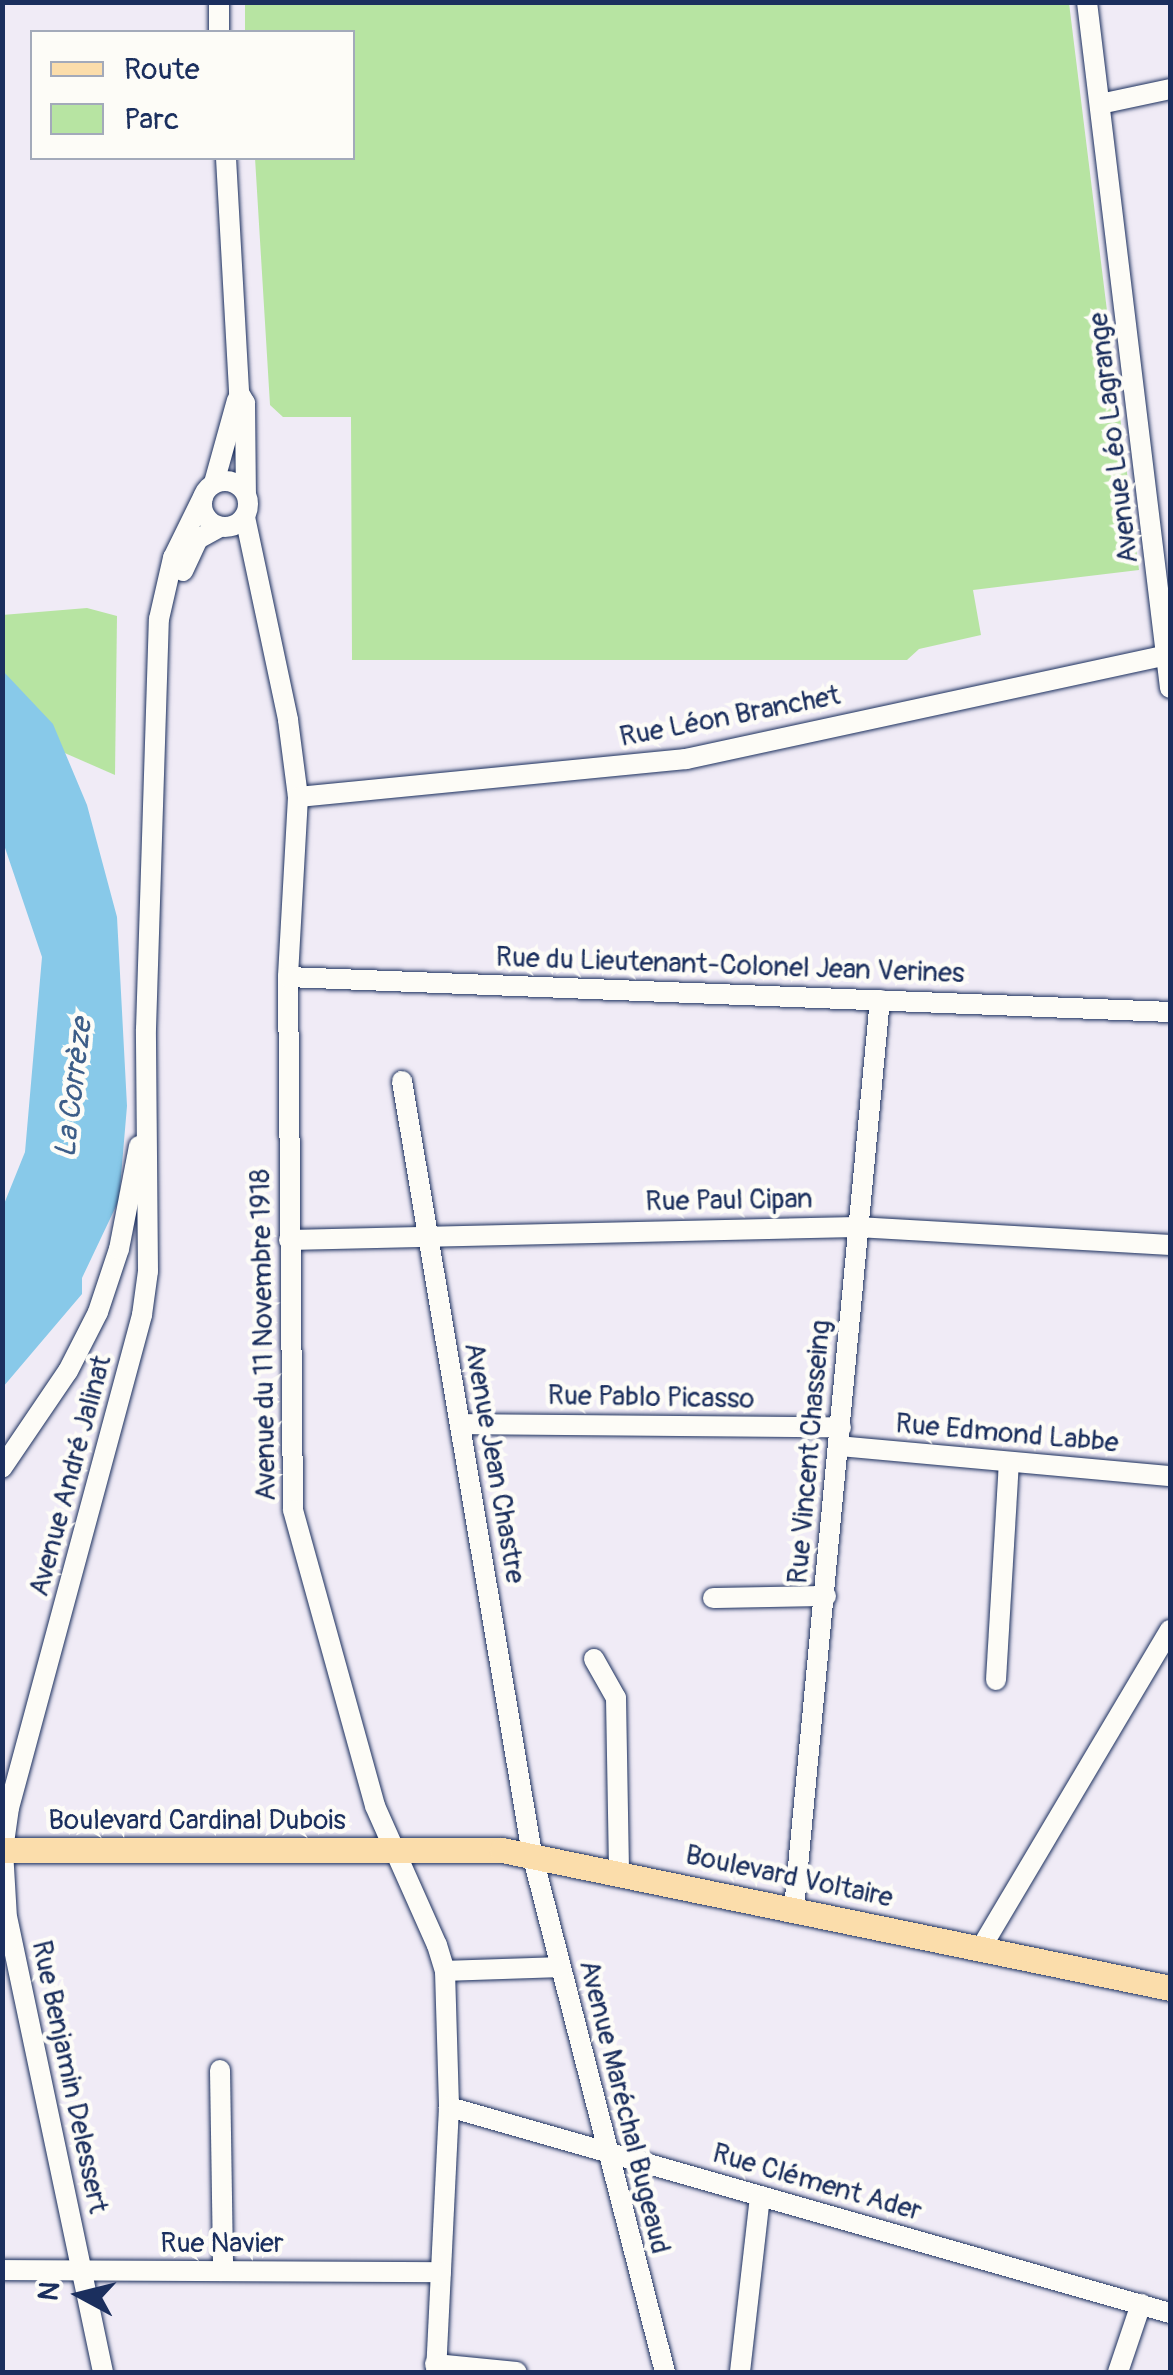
<!DOCTYPE html>
<html>
<head>
<meta charset="utf-8">
<style>
	body { margin:0 }
	#map { position:relative; width:1173px; height:2375px; overflow:hidden; background:#f0ebf6; font-family:Pangolin,sans-serif }
	div>[style] { position:absolute }
	.green>* { inset:0; background:#b7e4a2 }
	.water>* { inset:0; background:#88c9e9 }
	.roads { filter:drop-shadow(0 0 2px #1b2f5e) drop-shadow(0 0 2px #1b2f5e) }
	.minor>* { height:20px; margin:-10px; padding:0 10px; transform-origin:10px; border-radius:10px; background:#fdfcf7 }
	.minor>.ring { margin:-10px; padding:0; box-sizing:content-box; background:none; border:20px solid #fdfcf7; border-radius:50% }
	.major>* { height:25px; margin:-12.5px; padding:0 12.5px; transform-origin:12.5px; border-radius:12.5px; background:#fbddab }
	span { translate:-50% -50%; white-space:nowrap; text-align:center; line-height:1.15; -webkit-text-stroke:9px #fdfcf7; paint-order:stroke }
	.street-label { font-size:28px; color:#1b2f5e }
	.water-label { font-size:30px; color:#3c5d88; font-style:italic }
	.frame { position:absolute; inset:0; border:5px solid #1b2f5e; pointer-events:none }
	.legend { position:absolute; left:30px; top:30px; width:325px; height:130px; box-sizing:border-box; background:#fdfcf7; border:2px solid #a3aaba; margin:0; padding:12px 18px; list-style:none; font-size:30px; color:#1b2f5e }
	.legend li { display:flex; align-items:center; gap:20px; height:50px }
	.legend b { width:50px; border:2px solid #a3aaba }
	.north { position:absolute; left:30px; top:2245px; width:100px; height:100px; -webkit-text-stroke:8px #fdfcf7; paint-order:stroke; rotate:277deg; font-size:28px; font-weight:700; line-height:40px; text-align:center; color:#1b2f5e }
	.north::after { content:''; display:block; margin:auto; width:35px; height:45px; background:#1b2f5e; clip-path:polygon(50% 0,100% 100%,50% 72%,0 100%) }
</style>
</head>
<body>
<div id="map">
	<div class="green">
		<div style="clip-path:polygon(245px 3px,1069px 3px,1139px 570px,973px 590px,981px 635px,919px 649px,907px 660px,352px 660px,351px 417px,283px 417px,270px 405px,255px 158px,352px 158px,352px 32px,245px 32px)"></div>
		<div style="clip-path:polygon(87px 608px,117px 616px,115px 775px,3px 726px,2px 615px)"></div>
	</div>
	<div class="water">
		<div style="clip-path:polygon(3px 671px,53px 724px,87px 805px,117px 917px,127px 1106px,119px 1200px,82px 1278px,82px 1294px,3px 1387px,2px 1209px,25px 1152px,42px 957px,3px 842px)"></div>
	</div>
	<div class="roads">
		<div class="minor">
			<div style="left:219px;top:2px;width:30px;rotate:90deg"></div>
			<div style="left:1087px;top:2px;width:691px;rotate:83.1deg"></div>
			<div style="left:1100px;top:104px;width:72px;rotate:-12.1deg"></div>
			<div style="left:226px;top:158px;width:235px;rotate:86.8deg"></div>
			<div style="left:239px;top:393px;width:12px;rotate:59deg"></div>
			<div style="left:245px;top:403px;width:89px;rotate:89.4deg"></div>
			<div class="ring" style="left:202px;top:481px;width:26px;height:26px"></div>
			<div style="left:214px;top:483px;width:86px;rotate:-74.5deg"></div>
			<div style="left:245px;top:517px;width:208px;rotate:78deg"></div>
			<div style="left:288px;top:720px;width:78px;rotate:82.6deg"></div>
			<div style="left:298px;top:797px;width:180px;rotate:93.2deg"></div>
			<div style="left:288px;top:977px;width:533px;rotate:89.46deg"></div>
			<div style="left:293px;top:1510px;width:307px;rotate:74.5deg"></div>
			<div style="left:375px;top:1806px;width:152px;rotate:66deg"></div>
			<div style="left:437px;top:1945px;width:27px;rotate:73deg"></div>
			<div style="left:445px;top:1971px;width:136px;rotate:88.3deg"></div>
			<div style="left:449px;top:2107px;width:265px;rotate:92.8deg"></div>
			<div style="left:183px;top:571px;width:35px;rotate:-65deg"></div>
			<div style="left:198px;top:539px;width:25px;rotate:-29deg"></div>
			<div style="left:298px;top:797px;width:390px;rotate:-5.6deg"></div>
			<div style="left:686px;top:759px;width:492px;rotate:-12.2deg"></div>
			<div style="left:288px;top:977px;width:883px;rotate:2.27deg"></div>
			<div style="left:402px;top:1081px;width:784px;rotate:80.45deg"></div>
			<div style="left:532px;top:1854px;width:535px;rotate:75.6deg"></div>
			<div style="left:289px;top:1240px;width:568px;rotate:-1.31deg"></div>
			<div style="left:857px;top:1227px;width:314px;rotate:3.3deg"></div>
			<div style="left:460px;top:1424px;width:381px;rotate:0.5deg"></div>
			<div style="left:839px;top:1446px;width:332px;rotate:5.2deg"></div>
			<div style="left:2px;top:1468px;width:117px;rotate:-55.8deg"></div>
			<div style="left:68px;top:1371px;width:66px;rotate:-63deg"></div>
			<div style="left:98px;top:1312px;width:66px;rotate:-71.6deg"></div>
			<div style="left:119px;top:1249px;width:105px;rotate:-79deg"></div>
			<div style="left:713px;top:1598px;width:113px;rotate:-1deg"></div>
			<div style="left:594px;top:1659px;width:45px;rotate:60.6deg"></div>
			<div style="left:616px;top:1698px;width:174px;rotate:89deg"></div>
			<div style="left:996px;top:1680px;width:218px;rotate:-86.6deg"></div>
			<div style="left:794px;top:1909px;width:913px;rotate:-84.6deg"></div>
			<div style="left:981px;top:1948px;width:370px;rotate:-59.3deg"></div>
			<div style="left:445px;top:1971px;width:115px;rotate:-2deg"></div>
			<div style="left:220px;top:2070px;width:201px;rotate:89.1deg"></div>
			<div style="left:449px;top:2107px;width:750px;rotate:15.95deg"></div>
			<div style="left:2px;top:2270px;width:439px;rotate:0.3deg"></div>
			<div style="left:435px;top:2364px;width:82px;rotate:5.6deg"></div>
			<div style="left:103px;top:2372px;width:464px;rotate:-101.9deg"></div>
			<div style="left:7px;top:1918px;width:68px;rotate:-93.4deg"></div>
			<div style="left:3px;top:1850px;width:42px;rotate:-81.9deg"></div>
			<div style="left:9px;top:1808px;width:511px;rotate:-74.9deg"></div>
			<div style="left:142px;top:1315px;width:44px;rotate:-82.2deg"></div>
			<div style="left:148px;top:1271px;width:242px;rotate:-90.5deg"></div>
			<div style="left:146px;top:1029px;width:410px;rotate:-88.2deg"></div>
			<div style="left:159px;top:619px;width:63px;rotate:-77.1deg"></div>
			<div style="left:173px;top:558px;width:68px;rotate:-63.8deg"></div>
			<div style="left:740px;top:2372px;width:177px;rotate:-83.5deg"></div>
			<div style="left:1118px;top:2372px;width:72px;rotate:-71.3deg"></div>
		</div>
		<div class="major">
			<div style="left:2px;top:1850px;width:500px"></div>
			<div style="left:502px;top:1850px;width:682px;rotate:11.67deg"></div>
		</div>
	</div>
	<div class="street-label">
		<span style="left:1114px;top:438px;rotate:-97deg">Avenue Léo Lagrange</span>
		<span style="left:730px;top:717px;rotate:-11deg">Rue Léon Branchet</span>
		<span style="left:730px;top:966px;rotate:2deg">Rue du Lieutenant-Colonel Jean Verines</span>
		<span style="left:729px;top:1201px;rotate:-1deg">Rue Paul Cipan</span>
		<span style="left:264px;top:1335px;rotate:-91deg">Avenue du 11 Novembre 1918</span>
		<span style="left:651px;top:1398px;rotate:1deg">Rue Pablo Picasso</span>
		<span style="left:1007px;top:1434px;rotate:5deg">Rue Edmond Labbe</span>
		<span style="left:810px;top:1452px;rotate:-85deg">Rue Vincent Chasseing</span>
		<span style="left:494px;top:1463px;rotate:80deg">Avenue Jean Chastre</span>
		<span style="left:71px;top:1476px;rotate:-75deg">Avenue André Jalinat</span>
		<span style="left:197px;top:1821px">Boulevard Cardinal Dubois</span>
		<span style="left:789px;top:1877px;rotate:12deg">Boulevard Voltaire</span>
		<span style="left:69px;top:2077px;rotate:78deg">Rue Benjamin Delessert</span>
		<span style="left:624px;top:2107px;rotate:76deg">Avenue Maréchal Bugeaud</span>
		<span style="left:817px;top:2183px;rotate:16deg">Rue Clément Ader</span>
		<span style="left:222px;top:2244px">Rue Navier</span>
	</div>
	<div class="water-label">
		<span style="left:74px;top:1088px;rotate:-83deg">La Corrèze</span>
	</div>
	<div class="frame"></div>
	<ul class="legend">
	<li><b style="height:12px;background:#fbddab"></b>Route</li>
	<li><b style="height:28px;background:#b7e4a2"></b>Parc</li>
	</ul>
	<div class="north">N</div>
</div>
</body>
</html>
